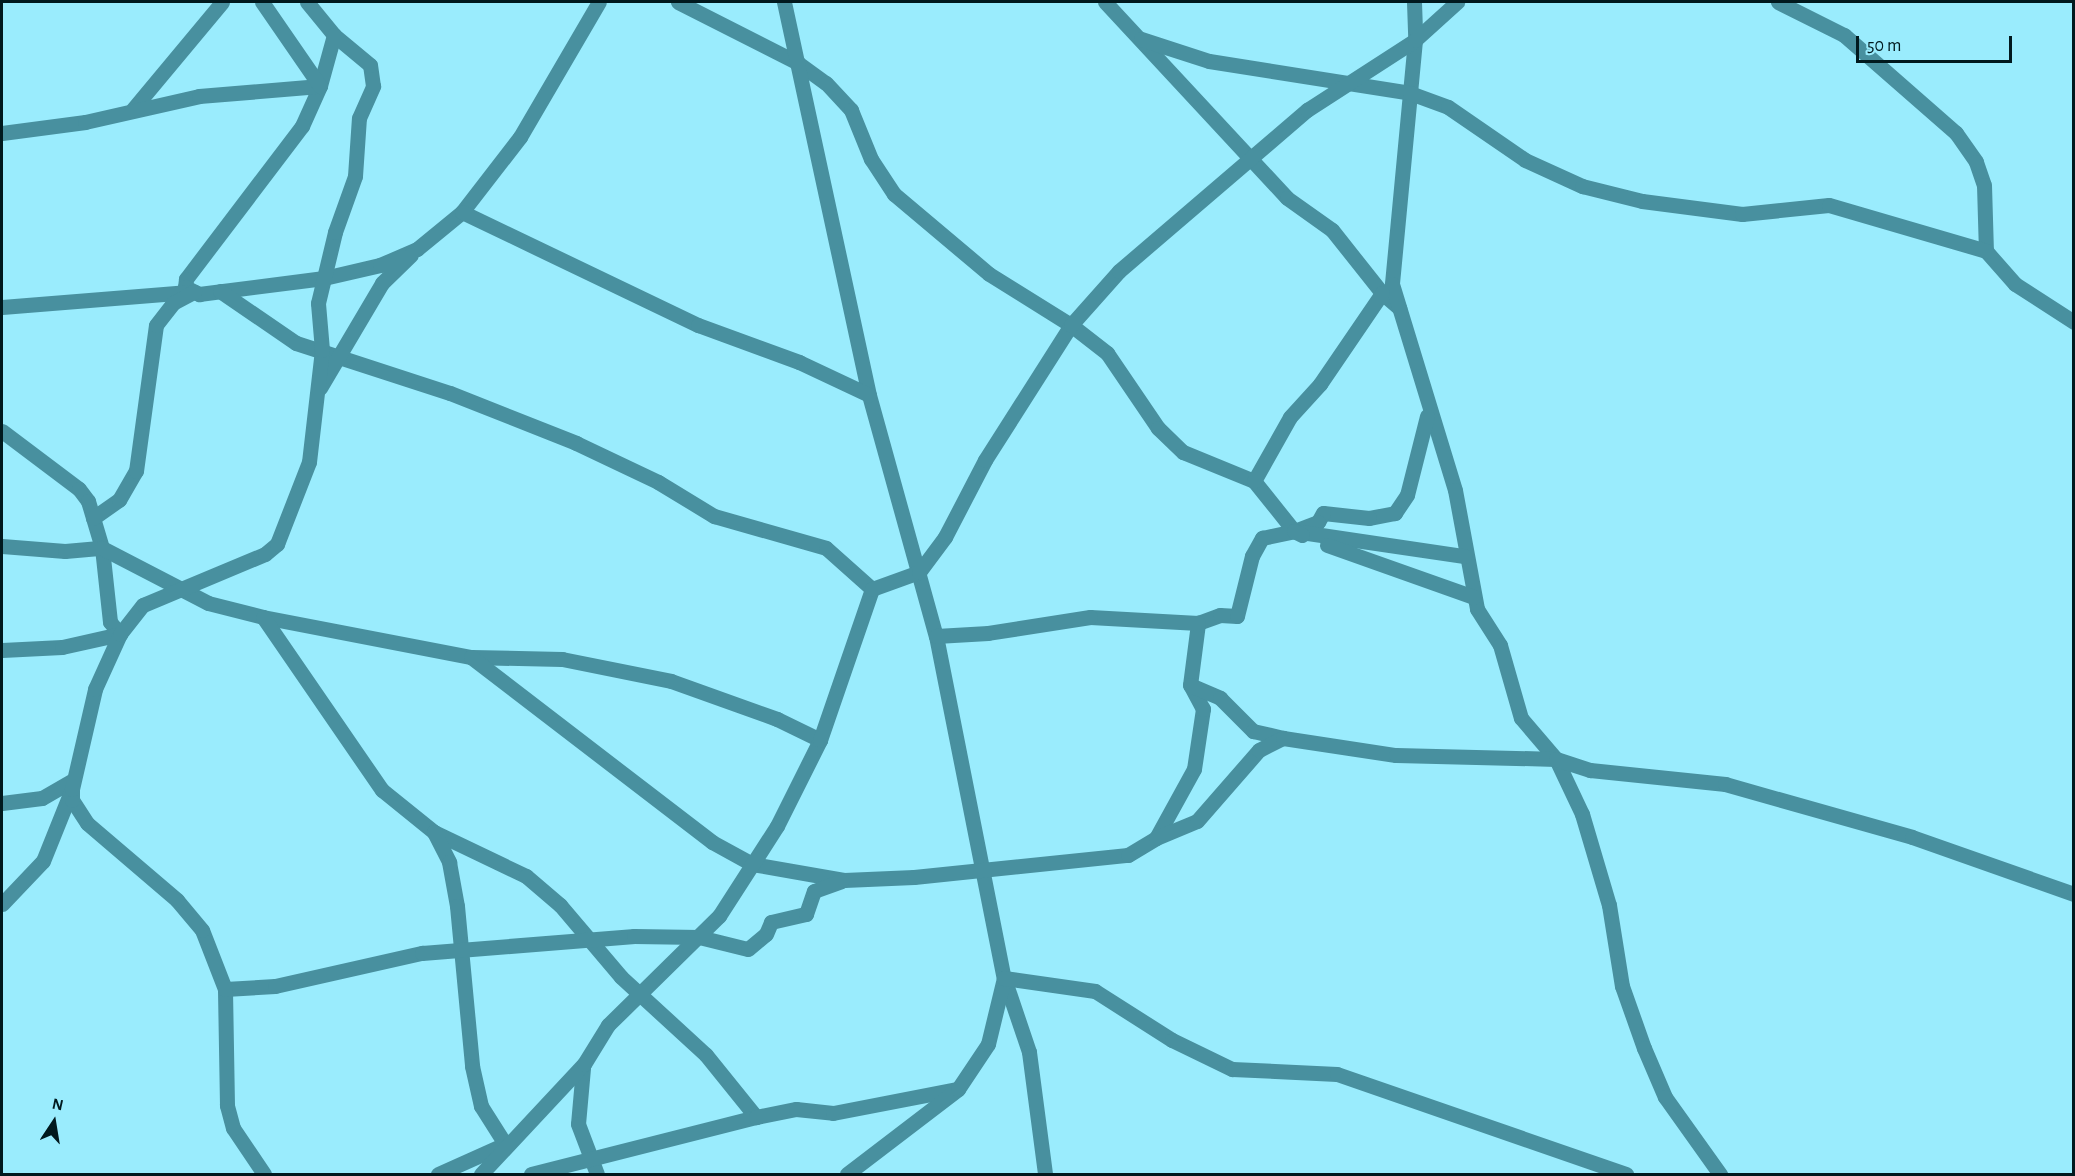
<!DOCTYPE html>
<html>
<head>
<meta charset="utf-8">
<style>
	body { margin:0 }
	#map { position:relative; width:2075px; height:1176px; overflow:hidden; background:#9aecfd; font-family:"Alegreya Sans",sans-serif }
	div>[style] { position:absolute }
	.minor>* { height:15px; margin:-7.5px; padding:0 7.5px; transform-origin:7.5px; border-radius:7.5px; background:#48909f }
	span { translate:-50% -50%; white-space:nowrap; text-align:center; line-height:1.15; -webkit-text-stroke:5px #9aecfd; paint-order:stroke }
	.frame { position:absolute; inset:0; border:3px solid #01191e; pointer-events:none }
	.north { position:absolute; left:24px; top:1092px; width:60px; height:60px; -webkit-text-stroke:4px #9aecfd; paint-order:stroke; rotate:12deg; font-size:16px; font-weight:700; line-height:24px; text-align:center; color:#01191e }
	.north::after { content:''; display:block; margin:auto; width:21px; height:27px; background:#01191e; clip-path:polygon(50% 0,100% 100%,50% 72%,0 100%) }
	.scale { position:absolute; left:1856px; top:36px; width:156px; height:27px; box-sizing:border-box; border:3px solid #01191e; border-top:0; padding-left:8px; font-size:18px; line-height:21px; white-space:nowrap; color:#01191e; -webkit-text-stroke:4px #9aecfd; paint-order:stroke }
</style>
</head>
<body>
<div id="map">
	<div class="minor">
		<div style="left:307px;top:2px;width:43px;rotate:50.7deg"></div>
		<div style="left:334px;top:35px;width:53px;rotate:105.4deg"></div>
		<div style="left:320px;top:86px;width:44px;rotate:114.2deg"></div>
		<div style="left:302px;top:126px;width:192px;rotate:127.2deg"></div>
		<div style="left:186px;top:279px;width:8px;rotate:97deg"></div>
		<div style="left:185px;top:287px;width:16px;rotate:27deg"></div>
		<div style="left:199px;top:294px;width:126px;rotate:-7.3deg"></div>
		<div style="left:324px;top:278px;width:57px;rotate:-13.1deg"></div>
		<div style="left:380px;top:265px;width:40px;rotate:-23.4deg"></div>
		<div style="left:417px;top:249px;width:58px;rotate:-39.4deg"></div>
		<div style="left:462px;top:212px;width:95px;rotate:-52.3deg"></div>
		<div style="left:520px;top:137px;width:156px;rotate:-59.7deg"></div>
		<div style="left:678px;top:2px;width:135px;rotate:26.9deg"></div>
		<div style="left:798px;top:63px;width:34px;rotate:36deg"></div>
		<div style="left:826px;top:83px;width:37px;rotate:47deg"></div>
		<div style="left:851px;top:110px;width:53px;rotate:67.8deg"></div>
		<div style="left:871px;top:159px;width:42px;rotate:56.7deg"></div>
		<div style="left:894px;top:194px;width:124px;rotate:40.1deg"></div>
		<div style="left:989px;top:274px;width:97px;rotate:31.9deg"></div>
		<div style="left:1071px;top:325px;width:46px;rotate:37.9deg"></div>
		<div style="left:1107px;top:353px;width:91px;rotate:55.8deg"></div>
		<div style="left:1158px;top:428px;width:35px;rotate:44deg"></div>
		<div style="left:1183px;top:452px;width:77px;rotate:22.2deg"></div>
		<div style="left:1254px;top:481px;width:64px;rotate:51.3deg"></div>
		<div style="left:784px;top:2px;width:402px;rotate:77.8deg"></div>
		<div style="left:869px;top:395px;width:250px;rotate:74.5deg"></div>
		<div style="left:936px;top:636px;width:349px;rotate:78.8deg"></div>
		<div style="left:1004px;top:978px;width:78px;rotate:71.3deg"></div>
		<div style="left:1029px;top:1052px;width:123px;rotate:82.5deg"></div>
		<div style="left:1105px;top:2px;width:267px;rotate:47.1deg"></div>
		<div style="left:1287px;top:198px;width:55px;rotate:35.4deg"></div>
		<div style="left:1332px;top:230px;width:80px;rotate:51.6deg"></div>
		<div style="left:1382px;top:293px;width:23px;rotate:41deg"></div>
		<div style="left:1414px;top:2px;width:38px;rotate:88deg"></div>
		<div style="left:1415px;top:40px;width:245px;rotate:95.4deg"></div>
		<div style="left:1392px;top:284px;width:215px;rotate:73deg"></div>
		<div style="left:1455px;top:490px;width:121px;rotate:79.5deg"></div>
		<div style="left:1477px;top:609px;width:43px;rotate:57.4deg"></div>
		<div style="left:1500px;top:645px;width:76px;rotate:74deg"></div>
		<div style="left:1521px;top:718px;width:54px;rotate:49.5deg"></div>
		<div style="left:1556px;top:759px;width:61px;rotate:64.7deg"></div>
		<div style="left:1582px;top:814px;width:95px;rotate:73.5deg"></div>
		<div style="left:1609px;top:905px;width:82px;rotate:80.9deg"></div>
		<div style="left:1622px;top:986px;width:66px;rotate:70.5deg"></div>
		<div style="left:1644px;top:1048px;width:53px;rotate:66.8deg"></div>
		<div style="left:1665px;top:1097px;width:95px;rotate:54.5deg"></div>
		<div style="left:1778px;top:2px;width:74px;rotate:26.6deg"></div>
		<div style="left:1844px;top:35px;width:149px;rotate:41.2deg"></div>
		<div style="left:1956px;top:133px;width:35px;rotate:55deg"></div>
		<div style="left:1976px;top:162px;width:24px;rotate:71deg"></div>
		<div style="left:1984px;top:185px;width:66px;rotate:88.3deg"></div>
		<div style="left:1986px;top:251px;width:44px;rotate:48.7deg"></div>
		<div style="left:2015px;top:284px;width:70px;rotate:32.8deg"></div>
		<div style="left:1141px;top:39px;width:71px;rotate:17.9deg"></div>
		<div style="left:1209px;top:61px;width:204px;rotate:9deg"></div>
		<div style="left:1410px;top:93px;width:40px;rotate:20.2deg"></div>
		<div style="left:1448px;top:107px;width:93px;rotate:34.5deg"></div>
		<div style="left:1525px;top:160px;width:63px;rotate:24.5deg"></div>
		<div style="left:1582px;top:186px;width:62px;rotate:14deg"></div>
		<div style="left:1642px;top:201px;width:101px;rotate:7.4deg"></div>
		<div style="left:1742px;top:214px;width:87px;rotate:-5.9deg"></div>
		<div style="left:1829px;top:205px;width:164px;rotate:16.3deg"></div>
		<div style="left:133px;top:109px;width:139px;rotate:-50.2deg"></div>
		<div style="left:2px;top:133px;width:84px;rotate:-7.5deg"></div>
		<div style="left:85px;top:122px;width:117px;rotate:-12.8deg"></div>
		<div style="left:199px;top:96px;width:121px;rotate:-4.7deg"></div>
		<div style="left:320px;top:86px;width:102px;rotate:-124.6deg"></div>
		<div style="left:462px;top:212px;width:262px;rotate:25.6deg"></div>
		<div style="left:698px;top:325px;width:108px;rotate:20.1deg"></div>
		<div style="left:799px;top:362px;width:77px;rotate:25.2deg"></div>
		<div style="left:220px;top:291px;width:92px;rotate:34.4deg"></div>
		<div style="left:296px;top:343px;width:162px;rotate:18deg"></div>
		<div style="left:450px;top:393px;width:136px;rotate:21.6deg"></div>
		<div style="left:576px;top:443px;width:91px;rotate:25.4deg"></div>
		<div style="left:658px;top:482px;width:66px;rotate:31.3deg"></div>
		<div style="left:714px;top:516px;width:116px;rotate:15.9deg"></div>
		<div style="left:826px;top:548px;width:62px;rotate:41.7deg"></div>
		<div style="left:2px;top:307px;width:187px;rotate:-4.6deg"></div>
		<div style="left:320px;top:388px;width:122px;rotate:-59.4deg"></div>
		<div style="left:382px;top:283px;width:40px;rotate:-44deg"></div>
		<div style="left:1427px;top:416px;width:81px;rotate:104.2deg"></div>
		<div style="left:1407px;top:495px;width:22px;rotate:124deg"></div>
		<div style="left:1395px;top:513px;width:26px;rotate:169deg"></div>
		<div style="left:1369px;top:518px;width:46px;rotate:-173.8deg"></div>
		<div style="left:1323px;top:513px;width:10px;rotate:119deg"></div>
		<div style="left:1318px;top:522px;width:26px;rotate:159deg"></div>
		<div style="left:1294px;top:531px;width:172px;rotate:8.4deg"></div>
		<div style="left:2px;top:431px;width:96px;rotate:37deg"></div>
		<div style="left:79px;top:489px;width:15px;rotate:53deg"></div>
		<div style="left:88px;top:501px;width:49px;rotate:73.4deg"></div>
		<div style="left:102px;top:548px;width:74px;rotate:83.8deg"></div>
		<div style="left:110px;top:622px;width:16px;rotate:50deg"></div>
		<div style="left:1254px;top:481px;width:73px;rotate:-60.6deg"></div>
		<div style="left:1290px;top:417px;width:45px;rotate:-47.7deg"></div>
		<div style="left:1320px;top:384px;width:110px;rotate:-55.7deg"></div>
		<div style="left:93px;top:518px;width:32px;rotate:-35deg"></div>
		<div style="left:119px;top:500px;width:34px;rotate:-60deg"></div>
		<div style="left:136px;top:471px;width:147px;rotate:-82.2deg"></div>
		<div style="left:156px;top:325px;width:28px;rotate:-52deg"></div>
		<div style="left:173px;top:303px;width:24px;rotate:-28deg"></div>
		<div style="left:1327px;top:545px;width:156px;rotate:19.5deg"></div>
		<div style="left:2px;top:546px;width:63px;rotate:4.5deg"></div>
		<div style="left:65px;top:551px;width:37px;rotate:-5deg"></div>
		<div style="left:102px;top:548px;width:119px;rotate:27.4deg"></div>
		<div style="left:208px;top:603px;width:57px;rotate:14.3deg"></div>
		<div style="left:263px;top:617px;width:212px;rotate:10.9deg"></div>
		<div style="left:471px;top:657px;width:91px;rotate:1.3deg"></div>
		<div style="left:562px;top:659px;width:111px;rotate:11.4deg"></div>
		<div style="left:671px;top:681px;width:113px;rotate:19.7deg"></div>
		<div style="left:777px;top:719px;width:48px;rotate:26deg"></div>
		<div style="left:263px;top:617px;width:210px;rotate:55.5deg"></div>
		<div style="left:382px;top:790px;width:67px;rotate:38.9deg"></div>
		<div style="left:434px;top:832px;width:102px;rotate:25.6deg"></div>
		<div style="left:526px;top:876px;width:45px;rotate:40.5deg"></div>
		<div style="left:560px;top:905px;width:94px;rotate:49.7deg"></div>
		<div style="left:621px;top:977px;width:115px;rotate:42.5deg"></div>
		<div style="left:706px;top:1055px;width:80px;rotate:51.1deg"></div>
		<div style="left:1198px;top:623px;width:23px;rotate:-20deg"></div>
		<div style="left:1220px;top:615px;width:17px;rotate:3deg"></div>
		<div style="left:1237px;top:616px;width:62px;rotate:-76deg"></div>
		<div style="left:1252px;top:556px;width:21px;rotate:-61deg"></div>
		<div style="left:1262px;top:538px;width:33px;rotate:-12deg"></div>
		<div style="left:1294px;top:531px;width:9px;rotate:27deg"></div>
		<div style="left:2px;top:650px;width:60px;rotate:-2.9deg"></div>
		<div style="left:62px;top:647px;width:59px;rotate:-12.6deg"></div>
		<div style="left:471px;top:657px;width:304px;rotate:37.5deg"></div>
		<div style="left:712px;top:842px;width:46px;rotate:28.8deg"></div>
		<div style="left:752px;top:864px;width:93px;rotate:9.9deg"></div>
		<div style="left:844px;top:880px;width:70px;rotate:-2.5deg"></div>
		<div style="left:914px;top:877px;width:215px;rotate:-5.9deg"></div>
		<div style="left:1128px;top:855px;width:33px;rotate:-31deg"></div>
		<div style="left:1156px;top:838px;width:79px;rotate:-61.2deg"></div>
		<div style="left:1194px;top:769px;width:61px;rotate:-81.5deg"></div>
		<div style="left:1203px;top:709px;width:27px;rotate:-118deg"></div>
		<div style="left:1190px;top:685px;width:63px;rotate:-82.6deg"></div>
		<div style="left:1198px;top:623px;width:108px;rotate:-176.8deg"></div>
		<div style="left:1090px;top:617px;width:103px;rotate:171.1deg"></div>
		<div style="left:988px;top:633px;width:52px;rotate:176.7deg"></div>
		<div style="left:1190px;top:685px;width:33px;rotate:23deg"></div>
		<div style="left:1220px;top:698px;width:47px;rotate:45deg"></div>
		<div style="left:1253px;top:731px;width:31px;rotate:13deg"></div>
		<div style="left:2px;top:803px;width:40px;rotate:-7.1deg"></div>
		<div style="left:42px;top:798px;width:36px;rotate:-30deg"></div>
		<div style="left:434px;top:832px;width:34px;rotate:63deg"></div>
		<div style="left:449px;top:862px;width:45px;rotate:79.7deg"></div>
		<div style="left:457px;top:906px;width:161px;rotate:84.6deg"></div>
		<div style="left:472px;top:1066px;width:41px;rotate:77.3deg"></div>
		<div style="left:481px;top:1106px;width:45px;rotate:57.7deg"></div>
		<div style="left:1156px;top:838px;width:44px;rotate:-22.5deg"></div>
		<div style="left:1197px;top:821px;width:94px;rotate:-48.9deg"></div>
		<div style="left:1259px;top:750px;width:27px;rotate:-27deg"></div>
		<div style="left:1283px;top:738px;width:114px;rotate:8.6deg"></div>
		<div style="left:1396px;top:755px;width:160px;rotate:1.4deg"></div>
		<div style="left:1556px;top:759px;width:36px;rotate:18deg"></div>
		<div style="left:1590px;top:770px;width:136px;rotate:5.9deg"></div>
		<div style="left:1725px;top:784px;width:194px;rotate:15.8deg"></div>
		<div style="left:1912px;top:837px;width:172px;rotate:19.4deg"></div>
		<div style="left:2px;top:904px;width:59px;rotate:-46.4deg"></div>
		<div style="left:43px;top:861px;width:78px;rotate:-68.1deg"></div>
		<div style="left:225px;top:989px;width:50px;rotate:-3.4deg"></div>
		<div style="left:275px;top:986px;width:151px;rotate:-12.7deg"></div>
		<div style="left:422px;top:953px;width:213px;rotate:-4.6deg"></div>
		<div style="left:634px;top:936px;width:65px;rotate:0.9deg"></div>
		<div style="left:699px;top:937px;width:50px;rotate:13.8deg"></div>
		<div style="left:748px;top:949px;width:23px;rotate:-40deg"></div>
		<div style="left:766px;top:934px;width:13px;rotate:-67deg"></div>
		<div style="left:771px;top:922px;width:36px;rotate:-13deg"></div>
		<div style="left:806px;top:914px;width:24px;rotate:-71deg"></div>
		<div style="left:814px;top:891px;width:29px;rotate:-20deg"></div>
		<div style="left:583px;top:1068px;width:56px;rotate:95.1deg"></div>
		<div style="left:578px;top:1124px;width:53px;rotate:69.2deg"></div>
		<div style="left:264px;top:1174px;width:55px;rotate:-124deg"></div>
		<div style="left:233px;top:1128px;width:24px;rotate:-105deg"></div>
		<div style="left:227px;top:1105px;width:116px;rotate:-91deg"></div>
		<div style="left:225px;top:989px;width:63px;rotate:-111.3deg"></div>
		<div style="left:202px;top:930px;width:39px;rotate:-130deg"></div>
		<div style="left:177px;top:900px;width:118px;rotate:-139.5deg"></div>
		<div style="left:87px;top:823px;width:27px;rotate:-123deg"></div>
		<div style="left:72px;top:800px;width:11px;rotate:-90deg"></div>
		<div style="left:72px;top:789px;width:103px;rotate:-77deg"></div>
		<div style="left:95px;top:689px;width:60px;rotate:-65.6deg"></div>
		<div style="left:120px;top:634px;width:37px;rotate:-52deg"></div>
		<div style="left:143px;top:605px;width:132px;rotate:-22.7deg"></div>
		<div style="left:265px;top:554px;width:16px;rotate:-40deg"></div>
		<div style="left:277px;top:544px;width:88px;rotate:-68.7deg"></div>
		<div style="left:309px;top:462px;width:113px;rotate:-83.4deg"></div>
		<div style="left:322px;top:350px;width:47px;rotate:-94.9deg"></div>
		<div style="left:318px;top:303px;width:73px;rotate:-76.5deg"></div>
		<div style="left:335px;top:232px;width:59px;rotate:-70.3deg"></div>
		<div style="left:355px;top:176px;width:58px;rotate:-86.1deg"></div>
		<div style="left:359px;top:118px;width:35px;rotate:-66deg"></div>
		<div style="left:373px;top:86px;width:21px;rotate:-98deg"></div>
		<div style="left:370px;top:65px;width:47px;rotate:-140.2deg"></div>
		<div style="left:438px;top:1174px;width:69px;rotate:-24deg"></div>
		<div style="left:481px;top:1174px;width:151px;rotate:-46.9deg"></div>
		<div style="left:584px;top:1064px;width:46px;rotate:-58.4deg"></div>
		<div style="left:608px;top:1025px;width:156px;rotate:-44.5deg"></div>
		<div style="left:719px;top:916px;width:107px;rotate:-57.2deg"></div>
		<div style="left:777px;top:826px;width:96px;rotate:-63.4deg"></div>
		<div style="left:820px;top:740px;width:160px;rotate:-71deg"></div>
		<div style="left:872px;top:589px;width:50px;rotate:-19.9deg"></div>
		<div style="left:919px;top:572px;width:44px;rotate:-53.4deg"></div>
		<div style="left:945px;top:537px;width:87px;rotate:-62.5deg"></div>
		<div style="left:985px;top:460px;width:160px;rotate:-57.5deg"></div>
		<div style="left:1071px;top:325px;width:72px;rotate:-48.4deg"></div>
		<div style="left:1119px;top:271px;width:248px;rotate:-40.6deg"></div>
		<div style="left:1307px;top:110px;width:129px;rotate:-32.9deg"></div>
		<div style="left:1415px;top:40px;width:57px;rotate:-42.1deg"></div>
		<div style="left:531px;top:1174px;width:232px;rotate:-14.2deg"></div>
		<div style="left:756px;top:1117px;width:41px;rotate:-11.3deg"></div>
		<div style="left:796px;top:1109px;width:37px;rotate:6deg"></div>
		<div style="left:833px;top:1113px;width:127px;rotate:-10.9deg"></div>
		<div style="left:847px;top:1174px;width:140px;rotate:-37.4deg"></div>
		<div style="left:958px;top:1089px;width:54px;rotate:-56.3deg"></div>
		<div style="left:988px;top:1044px;width:68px;rotate:-76.4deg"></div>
		<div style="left:1004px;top:978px;width:92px;rotate:8.1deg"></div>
		<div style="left:1095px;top:991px;width:91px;rotate:32.5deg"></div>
		<div style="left:1172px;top:1040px;width:67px;rotate:25.8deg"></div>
		<div style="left:1232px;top:1069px;width:105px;rotate:2.7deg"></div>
		<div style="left:1337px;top:1074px;width:306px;rotate:19.1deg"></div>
	</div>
	<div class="frame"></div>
	<div class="north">N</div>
	<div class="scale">50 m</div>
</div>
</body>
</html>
